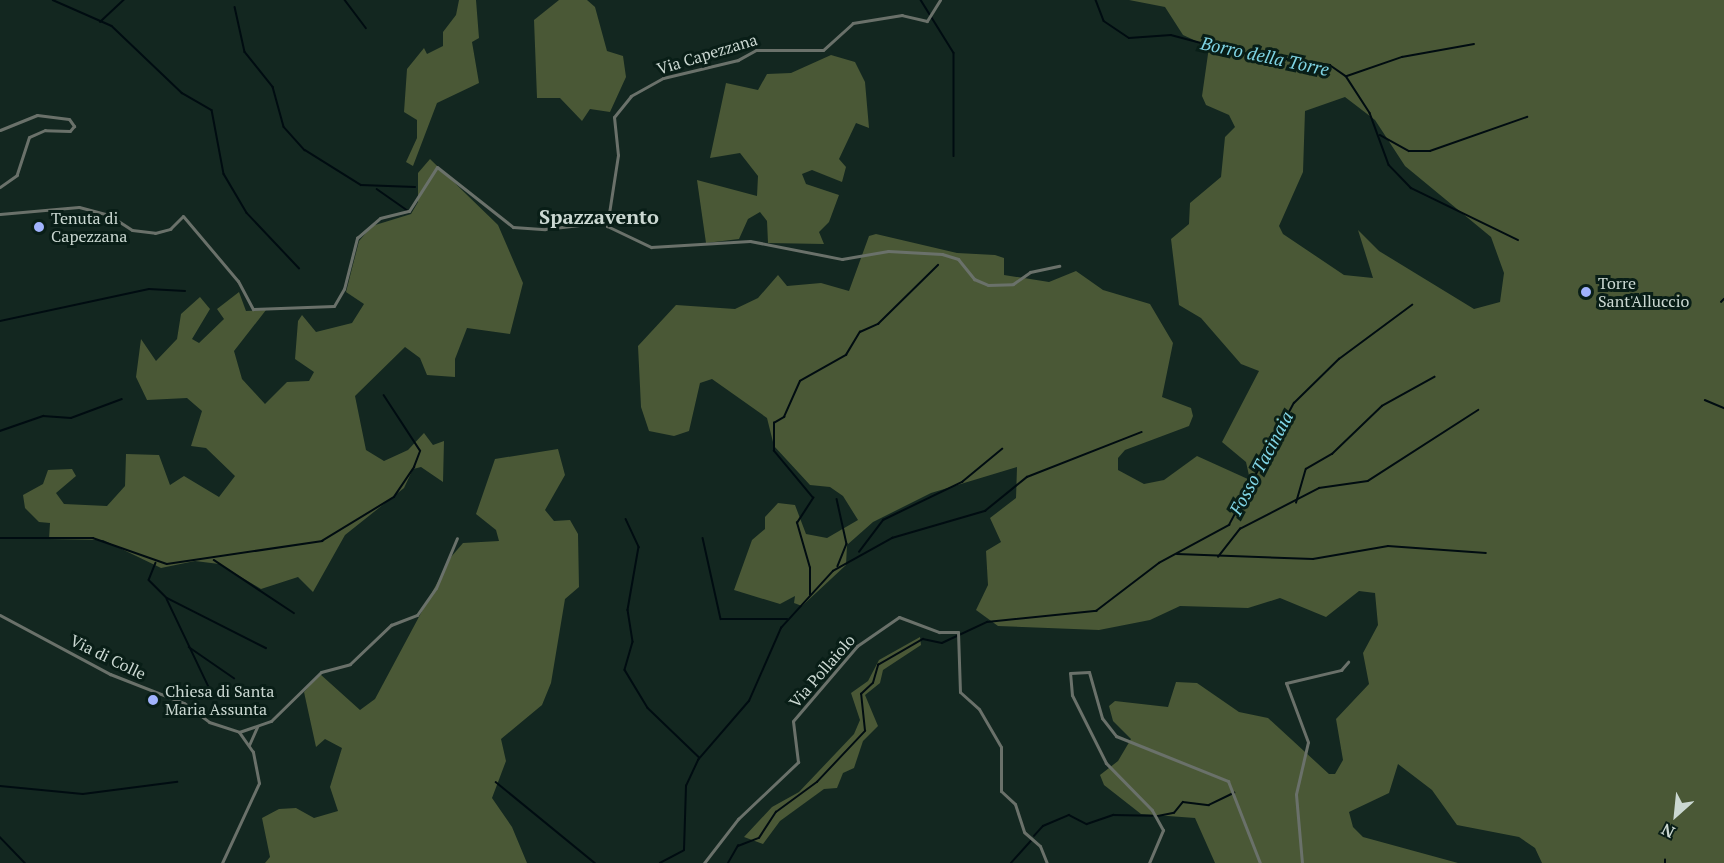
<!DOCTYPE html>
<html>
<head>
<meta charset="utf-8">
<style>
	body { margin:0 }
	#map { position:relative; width:1724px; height:863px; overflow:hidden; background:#132720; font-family:"PT Serif",serif }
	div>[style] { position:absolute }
	.forest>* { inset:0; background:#4a5836 }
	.stream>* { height:1.5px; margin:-0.75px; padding:0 0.75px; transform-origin:0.75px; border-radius:0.75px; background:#000c11 }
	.minor>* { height:3px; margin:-1.5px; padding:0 1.5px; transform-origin:1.5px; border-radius:1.5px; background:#6a716a }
	.dots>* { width:16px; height:16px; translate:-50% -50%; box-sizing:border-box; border:3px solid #091e17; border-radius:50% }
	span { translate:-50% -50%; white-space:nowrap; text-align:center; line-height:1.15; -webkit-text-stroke:6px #091e17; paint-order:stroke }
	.street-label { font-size:16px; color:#cbd8d2 }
	.poi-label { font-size:16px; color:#cbd8d2 }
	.left { translate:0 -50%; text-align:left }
	.water-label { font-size:18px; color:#7fd4e4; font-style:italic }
	.quarter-label { font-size:20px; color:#cbd8d2; font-weight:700 }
	.north { position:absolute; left:1646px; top:785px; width:60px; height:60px; -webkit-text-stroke:4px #091e17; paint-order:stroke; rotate:207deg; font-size:16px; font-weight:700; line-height:24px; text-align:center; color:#cbd8d2 }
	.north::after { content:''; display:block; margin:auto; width:21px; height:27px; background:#cbd8d2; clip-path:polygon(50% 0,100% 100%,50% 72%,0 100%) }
</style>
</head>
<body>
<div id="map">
	<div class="forest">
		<div style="clip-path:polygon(459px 0,476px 0,479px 38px,472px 42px,479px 83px,437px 103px,413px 166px,406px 162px,417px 138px,417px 120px,404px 112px,407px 69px,424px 48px,427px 54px,443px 46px,443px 32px,456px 15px)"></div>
		<div style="clip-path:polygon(559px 0,587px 0,595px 7px,607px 51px,623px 56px,626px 77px,610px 112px,590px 109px,582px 121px,560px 98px,537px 98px,534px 20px)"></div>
		<div style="clip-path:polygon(evenodd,1129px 0,1724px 0,1724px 863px,1542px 863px,1535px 848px,1519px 837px,1457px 825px,1432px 790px,1398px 764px,1389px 793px,1349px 812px,1353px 827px,1363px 837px,1458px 863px,1215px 863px,1195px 818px,1141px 814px,1104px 785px,1100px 775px,1118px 761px,1131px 739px,1113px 721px,1109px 706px,1115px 701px,1168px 707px,1176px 682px,1197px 683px,1239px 712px,1268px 718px,1329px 774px,1335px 774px,1343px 760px,1336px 719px,1369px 684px,1363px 653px,1378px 625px,1375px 593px,1359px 591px,1326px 617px,1280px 598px,1248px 608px,1180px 606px,1150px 620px,1099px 630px,998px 626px,976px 610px,988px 585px,986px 551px,1001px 542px,990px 518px,1016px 498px,1017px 467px,931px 493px,873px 522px,847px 545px,846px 565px,802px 606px,794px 603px,795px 596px,780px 604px,734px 590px,752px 540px,765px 529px,765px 517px,778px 503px,795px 505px,806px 534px,827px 538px,858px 520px,843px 496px,830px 487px,810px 485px,774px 446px,767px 418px,712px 379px,700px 383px,689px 431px,674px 436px,649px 431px,641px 407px,638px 346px,676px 305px,735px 309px,758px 298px,778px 275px,787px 286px,821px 283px,849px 291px,869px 236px,876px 234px,957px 253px,995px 255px,1004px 258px,1004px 275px,1049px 282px,1076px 271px,1103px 290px,1150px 304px,1173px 343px,1162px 397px,1191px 408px,1193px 416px,1189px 426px,1125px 450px,1118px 458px,1118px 470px,1144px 484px,1164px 480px,1197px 456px,1250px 480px,1246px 462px,1222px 442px,1259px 371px,1241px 364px,1201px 318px,1179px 305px,1171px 239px,1189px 224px,1190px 203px,1221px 177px,1225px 137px,1235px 127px,1229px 115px,1206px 105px,1202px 96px,1209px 47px,1183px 35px,1165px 7px,1129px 0,1345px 97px,1375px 120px,1405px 166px,1491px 237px,1504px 273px,1500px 302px,1474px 309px,1379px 251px,1358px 230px,1373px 278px,1344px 275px,1283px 234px,1279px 226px,1303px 172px,1305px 111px,1345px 97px)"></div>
		<div style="clip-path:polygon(831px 55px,855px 62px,865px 82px,869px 128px,856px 123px,839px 159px,846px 167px,842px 182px,812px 170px,802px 174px,806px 184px,839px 195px,829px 222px,819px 232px,824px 244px,768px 243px,767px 221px,760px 212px,748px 219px,739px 239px,706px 243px,697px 180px,757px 196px,758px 176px,740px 153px,710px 158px,726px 83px,758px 90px,767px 74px,791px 73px)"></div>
		<div style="clip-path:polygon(430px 159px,498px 225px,523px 283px,510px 334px,467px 328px,455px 359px,455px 377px,427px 375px,420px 358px,405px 347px,355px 396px,366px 450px,384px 461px,408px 450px,424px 433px,433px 445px,444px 441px,443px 482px,421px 467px,413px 469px,404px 488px,345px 535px,313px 592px,298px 577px,261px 589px,219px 564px,195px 561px,161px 568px,103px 540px,49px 539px,50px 523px,39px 522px,25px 508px,23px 495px,43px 484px,48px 470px,72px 469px,76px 476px,56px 493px,64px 504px,107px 506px,125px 486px,126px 454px,159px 455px,170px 485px,184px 476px,219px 497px,235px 476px,206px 448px,191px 446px,202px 411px,187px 398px,147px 400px,136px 377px,141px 339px,156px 361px,177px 339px,181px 314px,200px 297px,210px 309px,192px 339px,199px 343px,224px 319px,217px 309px,239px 292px,246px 311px,266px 310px,234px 351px,242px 379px,265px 404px,287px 382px,309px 381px,314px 372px,295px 359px,298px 321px,302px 315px,316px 332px,352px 323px,364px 304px,346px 292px,359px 241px,372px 226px,411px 214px,418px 202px,418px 173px)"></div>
		<div style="clip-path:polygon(558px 449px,565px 475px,545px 510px,554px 521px,570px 520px,578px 534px,579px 587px,565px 599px,551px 683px,542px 705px,501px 739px,506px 761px,492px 798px,512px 827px,527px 863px,265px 863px,270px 857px,262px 818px,279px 809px,296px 808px,314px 818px,338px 811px,330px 787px,342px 748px,325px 739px,316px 747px,304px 692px,320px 674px,360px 710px,375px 699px,451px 557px,463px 543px,499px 541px,496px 530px,476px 514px,495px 459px)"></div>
		<div style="clip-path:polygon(920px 637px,921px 645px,883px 670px,880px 683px,865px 695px,878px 726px,863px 741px,854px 768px,843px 773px,837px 788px,824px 789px,780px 821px,763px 844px,744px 837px,772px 807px,799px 792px,854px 734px,860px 720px,851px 693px,868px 681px,879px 660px)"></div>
	</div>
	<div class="stream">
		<div style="left:53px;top:0;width:64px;rotate:23.8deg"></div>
		<div style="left:112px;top:26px;width:97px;rotate:43.7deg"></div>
		<div style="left:182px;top:93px;width:34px;rotate:30deg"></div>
		<div style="left:212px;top:110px;width:65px;rotate:79.4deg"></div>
		<div style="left:224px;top:174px;width:45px;rotate:59.5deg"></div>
		<div style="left:247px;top:213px;width:76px;rotate:46.6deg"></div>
		<div style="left:345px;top:0;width:35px;rotate:53deg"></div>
		<div style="left:921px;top:0;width:62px;rotate:58.1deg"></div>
		<div style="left:954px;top:53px;width:103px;rotate:90deg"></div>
		<div style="left:1096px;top:0;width:22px;rotate:69deg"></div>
		<div style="left:1104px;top:21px;width:30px;rotate:34deg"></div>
		<div style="left:1129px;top:38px;width:42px;rotate:-4.1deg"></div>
		<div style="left:1171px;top:35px;width:66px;rotate:14.9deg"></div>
		<div style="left:1235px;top:52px;width:96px;rotate:7.8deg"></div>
		<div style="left:1330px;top:65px;width:19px;rotate:35deg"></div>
		<div style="left:1346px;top:76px;width:44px;rotate:57deg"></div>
		<div style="left:1370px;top:113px;width:55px;rotate:69.9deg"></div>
		<div style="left:1389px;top:165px;width:32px;rotate:46deg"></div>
		<div style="left:1411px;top:188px;width:119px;rotate:25.9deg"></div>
		<div style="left:235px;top:7px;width:46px;rotate:77.5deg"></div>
		<div style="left:245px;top:52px;width:45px;rotate:51.3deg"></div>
		<div style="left:273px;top:87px;width:41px;rotate:74.6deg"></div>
		<div style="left:284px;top:127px;width:31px;rotate:48deg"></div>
		<div style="left:305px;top:150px;width:66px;rotate:32deg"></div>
		<div style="left:361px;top:185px;width:54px;rotate:2.1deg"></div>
		<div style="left:100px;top:22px;width:33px;rotate:-43deg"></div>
		<div style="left:1347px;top:76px;width:58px;rotate:-19.1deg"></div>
		<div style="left:1402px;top:57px;width:73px;rotate:-10.2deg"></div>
		<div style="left:1380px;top:135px;width:33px;rotate:29deg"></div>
		<div style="left:1409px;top:151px;width:21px"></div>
		<div style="left:1430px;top:151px;width:103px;rotate:-19.3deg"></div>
		<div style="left:377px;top:189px;width:37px;rotate:35deg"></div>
		<div style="left:1721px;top:302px;width:4px;rotate:-45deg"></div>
		<div style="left:0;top:321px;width:152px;rotate:-12.1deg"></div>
		<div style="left:149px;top:289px;width:36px;rotate:3deg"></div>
		<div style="left:1705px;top:400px;width:21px;rotate:23deg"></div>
		<div style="left:0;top:431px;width:46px;rotate:-19.2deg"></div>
		<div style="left:43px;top:416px;width:28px;rotate:4deg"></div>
		<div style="left:71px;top:418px;width:54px;rotate:-20.4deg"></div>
		<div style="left:837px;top:499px;width:46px;rotate:77.5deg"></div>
		<div style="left:847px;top:544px;width:24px;rotate:112deg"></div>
		<div style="left:1296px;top:503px;width:35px;rotate:-74deg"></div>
		<div style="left:1306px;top:469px;width:30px;rotate:-30deg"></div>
		<div style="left:1332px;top:454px;width:69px;rotate:-43.8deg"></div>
		<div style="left:1382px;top:406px;width:60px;rotate:-29.1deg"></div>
		<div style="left:626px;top:519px;width:31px;rotate:65deg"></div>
		<div style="left:639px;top:547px;width:64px;rotate:99.9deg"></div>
		<div style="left:628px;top:610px;width:32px;rotate:81deg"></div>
		<div style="left:633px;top:642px;width:29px;rotate:106deg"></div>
		<div style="left:625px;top:670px;width:44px;rotate:58.8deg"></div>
		<div style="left:648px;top:708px;width:71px;rotate:43.9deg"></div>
		<div style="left:0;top:538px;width:93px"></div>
		<div style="left:93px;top:538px;width:78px;rotate:19.4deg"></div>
		<div style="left:167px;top:564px;width:157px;rotate:-8.4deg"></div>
		<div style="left:322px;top:541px;width:84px;rotate:-31.4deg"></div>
		<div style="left:394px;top:497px;width:36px;rotate:-56deg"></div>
		<div style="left:414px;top:467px;width:17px;rotate:-69deg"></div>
		<div style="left:420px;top:451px;width:66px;rotate:-123.2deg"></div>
		<div style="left:703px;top:538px;width:83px;rotate:77.5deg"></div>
		<div style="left:721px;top:619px;width:66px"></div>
		<div style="left:859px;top:552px;width:40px;rotate:-53deg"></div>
		<div style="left:883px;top:520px;width:88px;rotate:-25.7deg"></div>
		<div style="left:962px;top:482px;width:52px;rotate:-39.5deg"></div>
		<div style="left:1177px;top:554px;width:136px;rotate:2.1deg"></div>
		<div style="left:1313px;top:559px;width:76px;rotate:-9.8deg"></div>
		<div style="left:1388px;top:546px;width:98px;rotate:4.1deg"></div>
		<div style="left:1218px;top:557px;width:36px;rotate:-52deg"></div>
		<div style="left:1240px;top:529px;width:89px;rotate:-27.4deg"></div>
		<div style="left:1319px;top:488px;width:49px;rotate:-8.1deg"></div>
		<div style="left:1368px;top:481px;width:131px;rotate:-32.8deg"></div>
		<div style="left:214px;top:560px;width:96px;rotate:33.5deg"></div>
		<div style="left:156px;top:563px;width:18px;rotate:112deg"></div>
		<div style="left:149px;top:580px;width:25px;rotate:45deg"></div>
		<div style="left:167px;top:598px;width:111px;rotate:26.8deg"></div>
		<div style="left:810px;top:595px;width:27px;rotate:-90deg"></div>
		<div style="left:810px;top:568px;width:47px;rotate:-106.1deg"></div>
		<div style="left:797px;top:523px;width:30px;rotate:-57deg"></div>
		<div style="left:813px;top:498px;width:61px;rotate:-129.7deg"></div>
		<div style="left:774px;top:451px;width:28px;rotate:-90deg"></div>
		<div style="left:774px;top:423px;width:12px;rotate:-31deg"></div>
		<div style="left:784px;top:417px;width:39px;rotate:-66deg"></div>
		<div style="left:800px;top:381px;width:53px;rotate:-29.5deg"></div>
		<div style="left:846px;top:355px;width:27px;rotate:-59deg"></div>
		<div style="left:860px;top:332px;width:20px;rotate:-24deg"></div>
		<div style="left:878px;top:324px;width:84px;rotate:-44.5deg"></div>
		<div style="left:167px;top:599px;width:100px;rotate:64.5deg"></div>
		<div style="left:189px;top:647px;width:55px;rotate:34.6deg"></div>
		<div style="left:496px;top:782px;width:128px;rotate:39.3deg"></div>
		<div style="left:0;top:786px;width:83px;rotate:5.5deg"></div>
		<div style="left:83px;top:794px;width:95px;rotate:-7.3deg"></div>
		<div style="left:1158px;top:816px;width:16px;rotate:-11deg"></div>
		<div style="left:1174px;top:813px;width:14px;rotate:-51deg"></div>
		<div style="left:1183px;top:802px;width:26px;rotate:7deg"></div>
		<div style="left:1209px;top:805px;width:28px;rotate:-26deg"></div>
		<div style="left:1034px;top:836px;width:13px;rotate:-48deg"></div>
		<div style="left:1043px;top:826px;width:28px;rotate:-23deg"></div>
		<div style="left:1069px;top:815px;width:20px;rotate:27deg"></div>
		<div style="left:1087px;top:824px;width:28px;rotate:-19deg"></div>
		<div style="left:1113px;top:815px;width:39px;rotate:1deg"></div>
		<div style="left:0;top:837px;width:36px;rotate:46deg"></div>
		<div style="left:660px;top:863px;width:27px;rotate:-28deg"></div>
		<div style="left:684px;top:850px;width:64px;rotate:-88.2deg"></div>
		<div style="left:686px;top:786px;width:29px;rotate:-65deg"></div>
		<div style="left:698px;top:760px;width:78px;rotate:-49.2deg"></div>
		<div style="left:749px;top:701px;width:80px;rotate:-66.3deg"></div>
		<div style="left:781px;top:628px;width:77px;rotate:-47.6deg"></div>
		<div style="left:833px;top:571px;width:68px;rotate:-29.2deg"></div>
		<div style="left:892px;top:538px;width:97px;rotate:-16.2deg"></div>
		<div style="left:985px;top:511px;width:54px;rotate:-39deg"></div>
		<div style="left:1027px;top:477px;width:123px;rotate:-21.4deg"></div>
		<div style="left:728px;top:863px;width:20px;rotate:-60deg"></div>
		<div style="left:738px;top:846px;width:22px;rotate:-21deg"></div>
		<div style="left:759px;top:838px;width:31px;rotate:-57deg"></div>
		<div style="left:776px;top:812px;width:51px;rotate:-36.2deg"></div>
		<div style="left:817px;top:782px;width:70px;rotate:-46.7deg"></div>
		<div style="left:865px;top:731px;width:37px;rotate:-96deg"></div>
		<div style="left:861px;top:694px;width:16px;rotate:-43deg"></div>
		<div style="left:873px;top:683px;width:19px;rotate:-74deg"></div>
		<div style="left:878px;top:665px;width:52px;rotate:-30deg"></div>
		<div style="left:923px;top:639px;width:19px;rotate:12deg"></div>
		<div style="left:942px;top:643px;width:50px;rotate:-25deg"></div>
		<div style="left:987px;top:622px;width:110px;rotate:-5.8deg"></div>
		<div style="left:1096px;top:611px;width:79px;rotate:-37.3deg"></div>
		<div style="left:1159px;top:563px;width:80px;rotate:-28.5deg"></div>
		<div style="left:1229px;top:525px;width:138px;rotate:-62deg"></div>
		<div style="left:1294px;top:403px;width:63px;rotate:-44.4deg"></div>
		<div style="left:1339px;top:359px;width:91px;rotate:-36.5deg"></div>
		<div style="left:1011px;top:863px;width:30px;rotate:-48deg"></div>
		<div style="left:1665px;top:863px;width:3px;rotate:-90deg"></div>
	</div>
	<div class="minor">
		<div style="left:940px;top:0;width:25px;rotate:122deg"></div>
		<div style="left:927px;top:21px;width:26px;rotate:-167deg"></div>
		<div style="left:902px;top:15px;width:50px;rotate:170.7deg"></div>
		<div style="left:853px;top:23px;width:40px;rotate:138deg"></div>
		<div style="left:823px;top:50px;width:67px;rotate:180deg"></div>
		<div style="left:756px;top:50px;width:21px;rotate:151deg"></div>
		<div style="left:738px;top:60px;width:77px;rotate:166.5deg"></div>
		<div style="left:663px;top:78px;width:37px;rotate:151deg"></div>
		<div style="left:631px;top:96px;width:27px;rotate:129deg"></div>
		<div style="left:614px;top:117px;width:38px;rotate:84deg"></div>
		<div style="left:618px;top:155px;width:72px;rotate:98.8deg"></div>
		<div style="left:607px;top:226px;width:49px;rotate:25.5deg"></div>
		<div style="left:651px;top:247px;width:99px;rotate:-3.5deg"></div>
		<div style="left:750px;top:241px;width:94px;rotate:11.1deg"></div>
		<div style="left:842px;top:259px;width:47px;rotate:-9.9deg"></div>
		<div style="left:888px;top:251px;width:54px;rotate:3.2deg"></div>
		<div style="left:942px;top:254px;width:17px;rotate:17deg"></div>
		<div style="left:958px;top:259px;width:26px;rotate:51deg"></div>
		<div style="left:974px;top:279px;width:15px;rotate:23deg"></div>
		<div style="left:988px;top:285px;width:25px;rotate:-2deg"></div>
		<div style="left:1013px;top:284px;width:21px;rotate:-35deg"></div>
		<div style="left:1030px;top:272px;width:30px;rotate:-12deg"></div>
		<div style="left:0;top:130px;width:40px;rotate:-22deg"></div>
		<div style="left:37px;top:115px;width:32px;rotate:7deg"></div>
		<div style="left:69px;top:119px;width:9px;rotate:54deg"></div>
		<div style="left:74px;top:126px;width:6px;rotate:129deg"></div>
		<div style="left:70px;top:131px;width:25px;rotate:-178deg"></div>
		<div style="left:45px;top:130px;width:17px;rotate:156deg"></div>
		<div style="left:29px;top:137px;width:40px;rotate:108deg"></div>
		<div style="left:17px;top:175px;width:21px;rotate:145deg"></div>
		<div style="left:0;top:214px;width:79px;rotate:-5.1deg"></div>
		<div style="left:79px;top:207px;width:31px;rotate:15deg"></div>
		<div style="left:109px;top:215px;width:27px;rotate:33deg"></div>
		<div style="left:132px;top:230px;width:23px;rotate:7deg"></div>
		<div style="left:155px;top:233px;width:16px;rotate:-15deg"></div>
		<div style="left:170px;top:229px;width:18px;rotate:-45deg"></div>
		<div style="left:183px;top:216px;width:85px;rotate:49.8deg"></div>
		<div style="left:238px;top:281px;width:32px;rotate:62deg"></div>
		<div style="left:253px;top:309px;width:81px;rotate:-2.1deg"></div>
		<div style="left:334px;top:306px;width:20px;rotate:-60deg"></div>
		<div style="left:344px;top:289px;width:53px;rotate:-75.7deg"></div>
		<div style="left:357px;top:238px;width:30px;rotate:-41deg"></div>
		<div style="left:380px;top:218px;width:30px;rotate:-14deg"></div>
		<div style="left:409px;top:211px;width:52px;rotate:-57.5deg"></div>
		<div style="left:437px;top:167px;width:97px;rotate:38.3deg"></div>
		<div style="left:513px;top:227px;width:32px;rotate:4deg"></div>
		<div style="left:545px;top:229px;width:61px;rotate:-6.5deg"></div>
		<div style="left:0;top:615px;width:125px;rotate:28.2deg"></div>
		<div style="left:110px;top:674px;width:79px;rotate:21.4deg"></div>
		<div style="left:184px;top:703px;width:31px;rotate:37deg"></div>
		<div style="left:209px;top:722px;width:32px;rotate:18deg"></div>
		<div style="left:249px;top:745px;width:20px;rotate:-66deg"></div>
		<div style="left:222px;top:863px;width:88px;rotate:-65.2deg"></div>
		<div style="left:259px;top:783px;width:32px;rotate:-101deg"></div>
		<div style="left:253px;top:752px;width:24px;rotate:-125deg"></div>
		<div style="left:239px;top:732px;width:34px;rotate:-19deg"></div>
		<div style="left:271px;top:721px;width:70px;rotate:-44.4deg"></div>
		<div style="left:321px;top:672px;width:30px;rotate:-15deg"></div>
		<div style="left:350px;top:664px;width:57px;rotate:-43.6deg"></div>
		<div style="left:391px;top:625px;width:28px;rotate:-21deg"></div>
		<div style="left:417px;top:615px;width:33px;rotate:-55deg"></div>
		<div style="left:436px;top:588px;width:54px;rotate:-67.2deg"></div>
		<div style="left:704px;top:863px;width:56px;rotate:-52.3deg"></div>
		<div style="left:738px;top:819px;width:83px;rotate:-43.5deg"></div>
		<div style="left:798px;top:762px;width:41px;rotate:-97deg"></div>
		<div style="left:793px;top:721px;width:99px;rotate:-49.5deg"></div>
		<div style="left:857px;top:646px;width:51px;rotate:-34.6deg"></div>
		<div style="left:899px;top:617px;width:43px;rotate:20.6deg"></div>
		<div style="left:939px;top:632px;width:19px"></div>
		<div style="left:958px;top:632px;width:60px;rotate:88.1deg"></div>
		<div style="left:960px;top:692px;width:25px;rotate:42deg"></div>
		<div style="left:979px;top:709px;width:44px;rotate:59.9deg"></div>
		<div style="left:1001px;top:747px;width:44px;rotate:90deg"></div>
		<div style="left:1001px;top:791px;width:19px;rotate:43deg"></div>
		<div style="left:1015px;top:804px;width:29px;rotate:72deg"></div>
		<div style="left:1024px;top:832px;width:21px;rotate:41deg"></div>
		<div style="left:1040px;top:846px;width:18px;rotate:68deg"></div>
		<div style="left:1149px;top:863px;width:36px;rotate:-67deg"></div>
		<div style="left:1163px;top:830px;width:23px;rotate:-119deg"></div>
		<div style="left:1152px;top:810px;width:66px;rotate:-134.4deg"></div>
		<div style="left:1106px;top:763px;width:76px;rotate:-116.6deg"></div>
		<div style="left:1072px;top:695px;width:22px;rotate:-95deg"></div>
		<div style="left:1070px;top:673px;width:19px;rotate:-3deg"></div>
		<div style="left:1089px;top:672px;width:48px;rotate:74.2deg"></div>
		<div style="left:1102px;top:718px;width:23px;rotate:52deg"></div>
		<div style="left:1116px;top:736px;width:121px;rotate:21.9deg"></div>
		<div style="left:1228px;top:781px;width:88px;rotate:68.7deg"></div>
		<div style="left:1302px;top:863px;width:69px;rotate:-95deg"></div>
		<div style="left:1296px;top:794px;width:53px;rotate:-77deg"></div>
		<div style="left:1308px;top:742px;width:63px;rotate:-110.4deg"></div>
		<div style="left:1286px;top:683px;width:57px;rotate:-13.3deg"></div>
		<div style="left:1341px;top:670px;width:11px;rotate:-49deg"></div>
	</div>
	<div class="dots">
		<div style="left:39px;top:227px;background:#a1b3fd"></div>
		<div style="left:1586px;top:292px;background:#a1b3fd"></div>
		<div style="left:153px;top:700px;background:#a1b3fd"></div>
	</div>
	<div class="street-label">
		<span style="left:707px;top:54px;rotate:-17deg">Via Capezzana</span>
		<span style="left:108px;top:657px;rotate:26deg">Via di Colle</span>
		<span style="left:822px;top:671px;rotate:-49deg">Via Pollaiolo</span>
	</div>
	<div class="poi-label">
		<span class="left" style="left:51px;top:227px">Tenuta di<br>Capezzana</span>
		<span class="left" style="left:1598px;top:292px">Torre<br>Sant'Alluccio</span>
		<span class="left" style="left:165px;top:700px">Chiesa di Santa<br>Maria Assunta</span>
	</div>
	<div class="water-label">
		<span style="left:1265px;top:56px;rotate:12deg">Borro della Torre</span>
		<span style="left:1261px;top:463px;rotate:-62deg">Fosso Tacinaia</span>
	</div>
	<div class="quarter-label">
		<span style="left:599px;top:216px">Spazzavento</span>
	</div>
	<div class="north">N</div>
</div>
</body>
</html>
